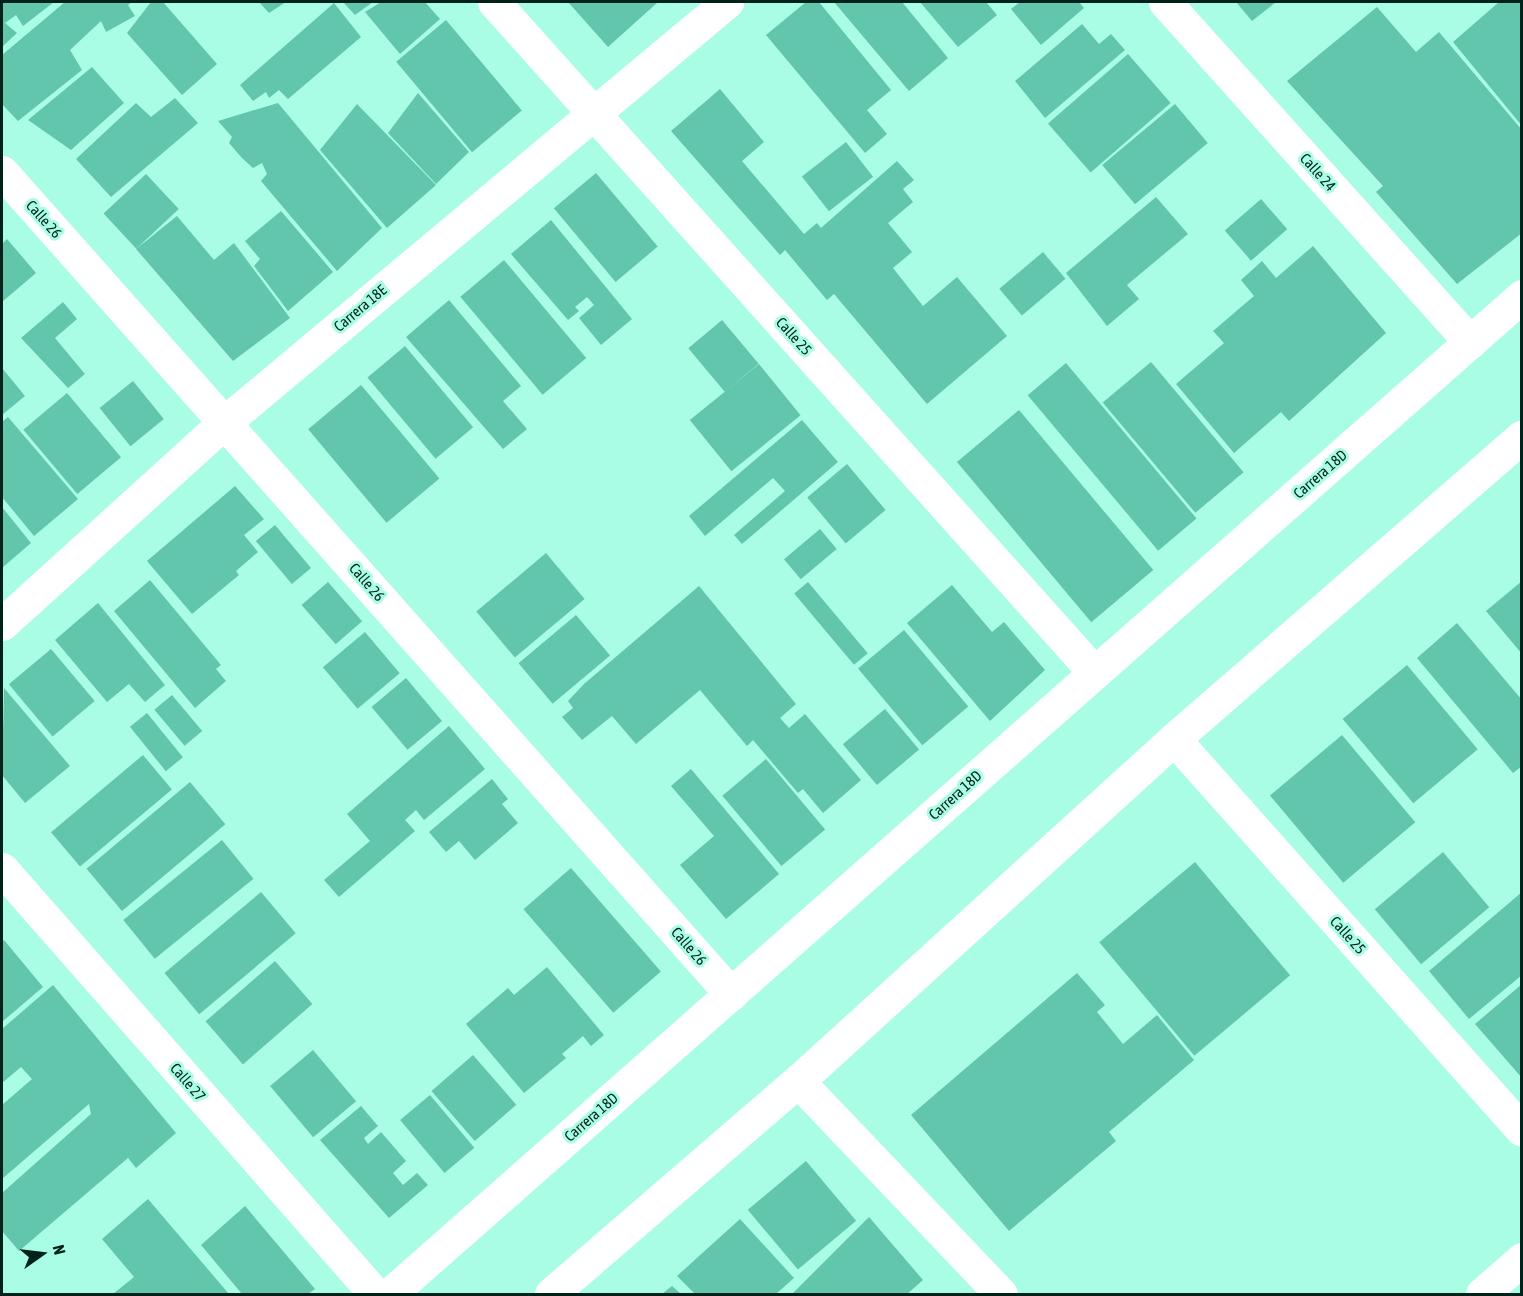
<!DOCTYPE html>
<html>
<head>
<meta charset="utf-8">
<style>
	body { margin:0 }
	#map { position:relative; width:1523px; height:1296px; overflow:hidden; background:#a9fde5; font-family:"Asap Condensed",sans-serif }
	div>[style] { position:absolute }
	.building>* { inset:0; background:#61c6ac; transform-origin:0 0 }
	.minor>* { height:33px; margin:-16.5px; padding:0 16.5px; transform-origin:16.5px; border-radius:16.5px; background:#fff }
	.primary>* { height:33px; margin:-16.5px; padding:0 16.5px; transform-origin:16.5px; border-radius:16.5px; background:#fff }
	span { translate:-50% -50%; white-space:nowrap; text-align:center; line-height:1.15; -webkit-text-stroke:6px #a9fde5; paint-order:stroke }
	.street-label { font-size:15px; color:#00221a }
	.frame { position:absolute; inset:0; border:3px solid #00221a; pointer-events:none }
	.north { position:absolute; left:12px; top:1224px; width:60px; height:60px; -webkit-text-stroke:4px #a9fde5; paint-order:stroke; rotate:76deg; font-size:16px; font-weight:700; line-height:24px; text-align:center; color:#00221a }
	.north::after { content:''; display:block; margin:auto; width:21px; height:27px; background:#00221a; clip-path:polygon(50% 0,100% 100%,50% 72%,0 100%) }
</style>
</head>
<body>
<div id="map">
	<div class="building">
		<div style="clip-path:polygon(2px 2px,54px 2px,23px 26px,16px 15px,5px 23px,17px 33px,2px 47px)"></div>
		<div style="clip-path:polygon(65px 2px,132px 2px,128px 5px,135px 16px,106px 32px,101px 21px,70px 50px,82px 70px,18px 121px,2px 104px,2px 55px)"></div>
		<div style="clip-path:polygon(151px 2px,163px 2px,217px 64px,182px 95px,127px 33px)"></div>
		<div style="clip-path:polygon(259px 2px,286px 2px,269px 13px)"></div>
		<div style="clip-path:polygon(343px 2px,373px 2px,355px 15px)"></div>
		<div style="clip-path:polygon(381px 2px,425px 2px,440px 19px,400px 54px,365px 12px)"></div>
		<div style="clip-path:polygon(568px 2px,658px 2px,608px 47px)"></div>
		<div style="clip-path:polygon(806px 2px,819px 2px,891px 90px,867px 110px,887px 134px,865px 153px,766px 35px)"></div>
		<div style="clip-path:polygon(834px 2px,902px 2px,948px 58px,909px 91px)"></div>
		<div style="clip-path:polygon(920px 2px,986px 2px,997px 15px,958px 47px)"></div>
		<div style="clip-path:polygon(1020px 2px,1079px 2px,1084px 8px,1041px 45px,1011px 9px)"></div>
		<div style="clip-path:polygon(1236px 2px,1276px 2px,1252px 21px)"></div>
		<div style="clip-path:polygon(1499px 2px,1522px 2px,1522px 126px,1453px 42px)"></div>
		<div style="clip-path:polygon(334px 3px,361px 37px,288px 99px,279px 90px,269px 98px,266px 92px,253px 101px,240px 85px)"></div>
		<div style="clip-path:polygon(1377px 7px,1416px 52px,1439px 32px,1522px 130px,1522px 233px,1457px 284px,1376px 192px,1383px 186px,1287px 81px)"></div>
		<div style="left:446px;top:20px;width:118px;height:65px;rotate:50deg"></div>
		<div style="clip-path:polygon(1082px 24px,1099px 44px,1111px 34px,1125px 50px,1045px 118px,1015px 81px)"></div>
		<div style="left:1128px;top:54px;width:65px;height:106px;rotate:49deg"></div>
		<div style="clip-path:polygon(92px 67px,124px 103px,71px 150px,28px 120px)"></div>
		<div style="clip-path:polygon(720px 89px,764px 142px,742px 161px,804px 234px,817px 223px,821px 228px,897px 161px,914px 180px,903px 189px,913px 202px,888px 223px,912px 252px,893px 268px,923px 306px,957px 277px,1007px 336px,927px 404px,834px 294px,827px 300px,785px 250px,780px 255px,671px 131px)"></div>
		<div style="clip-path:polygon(418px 93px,469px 152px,436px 184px,388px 133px)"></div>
		<div style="clip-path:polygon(175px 98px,198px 123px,111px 197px,76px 159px,136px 103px,151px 117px)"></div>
		<div style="clip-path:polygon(278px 103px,382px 228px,337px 271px,261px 181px,267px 174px,262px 163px,253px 168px,242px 158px,229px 143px,232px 137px,218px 121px)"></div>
		<div style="clip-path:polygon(357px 104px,436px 185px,387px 228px,320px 150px)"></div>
		<div style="left:1175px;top:104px;width:51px;height:95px;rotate:50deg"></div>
		<div style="left:846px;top:142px;width:44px;height:56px;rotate:52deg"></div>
		<div style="left:596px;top:173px;width:96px;height:55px;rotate:50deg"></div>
		<div style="left:146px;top:174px;width:48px;height:58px;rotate:47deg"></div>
		<div style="clip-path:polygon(1156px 197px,1188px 234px,1127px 285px,1139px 299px,1107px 326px,1066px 273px)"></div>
		<div style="left:1261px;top:199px;width:40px;height:48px;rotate:49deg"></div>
		<div style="clip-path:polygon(281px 211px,333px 272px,288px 311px,254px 266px,260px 259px,245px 241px)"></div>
		<div style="clip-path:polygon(177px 216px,214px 260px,234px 243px,290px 318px,233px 361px,136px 249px)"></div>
		<div style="clip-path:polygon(551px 220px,632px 319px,601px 345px,579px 318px,594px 305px,587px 297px,575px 307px,579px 311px,568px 320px,511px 254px)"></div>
		<div style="clip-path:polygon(7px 239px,36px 273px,2px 302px,2px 244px)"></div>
		<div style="clip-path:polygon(1313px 246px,1386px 333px,1289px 421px,1281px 412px,1234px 453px,1176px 384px,1224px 343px,1213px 331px,1254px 296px,1241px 280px,1262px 261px,1276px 278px)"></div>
		<div style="left:1043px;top:252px;width:35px;height:57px;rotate:50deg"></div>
		<div style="left:504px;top:260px;width:128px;height:57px;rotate:50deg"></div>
		<div style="clip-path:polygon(449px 300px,521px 386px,503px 401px,527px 429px,503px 449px,406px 337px)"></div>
		<div style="clip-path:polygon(63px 302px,77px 319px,55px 338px,85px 374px,68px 388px,21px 338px)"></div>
		<div style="left:722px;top:320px;width:57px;height:44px;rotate:50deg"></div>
		<div style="left:405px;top:346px;width:106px;height:49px;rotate:50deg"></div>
		<div style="left:1151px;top:362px;width:144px;height:63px;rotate:50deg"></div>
		<div style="left:1066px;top:363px;width:203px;height:50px;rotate:50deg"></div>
		<div style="left:759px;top:364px;width:66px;height:89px;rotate:51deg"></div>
		<div style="clip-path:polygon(2px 368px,25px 396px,2px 415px)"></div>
		<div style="left:133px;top:381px;width:49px;height:43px;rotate:51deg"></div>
		<div style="left:361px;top:385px;width:122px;height:69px;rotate:50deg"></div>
		<div style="left:67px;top:393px;width:84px;height:57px;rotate:50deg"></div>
		<div style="left:1019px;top:410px;width:209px;height:81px;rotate:50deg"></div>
		<div style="clip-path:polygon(8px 417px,78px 499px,34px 536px,2px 497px,2px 422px)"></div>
		<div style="clip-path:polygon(802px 420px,838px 462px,742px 544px,734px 535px,785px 491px,773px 478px,705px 536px,689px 516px)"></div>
		<div style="left:847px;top:464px;width:60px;height:52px;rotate:50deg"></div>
		<div style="clip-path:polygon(235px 486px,264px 519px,244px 535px,258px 552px,236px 571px,239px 575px,192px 614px,147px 561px)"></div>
		<div style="clip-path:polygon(2px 507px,31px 543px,2px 568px)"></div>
		<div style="left:275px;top:525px;width:56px;height:25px;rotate:50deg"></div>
		<div style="left:820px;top:529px;width:26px;height:47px;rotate:50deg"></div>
		<div style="left:546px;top:553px;width:60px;height:91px;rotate:50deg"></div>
		<div style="clip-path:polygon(150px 580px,221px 665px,216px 669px,226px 681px,195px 708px,114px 611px)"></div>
		<div style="clip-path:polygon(1522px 581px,1522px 654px,1486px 611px)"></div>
		<div style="left:328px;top:582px;width:52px;height:35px;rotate:49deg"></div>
		<div style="left:808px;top:582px;width:93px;height:18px;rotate:50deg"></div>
		<div style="clip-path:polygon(952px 585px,992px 632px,1004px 622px,1045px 670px,990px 721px,907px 623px)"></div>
		<div style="clip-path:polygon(699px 586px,796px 704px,780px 718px,789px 728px,805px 714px,861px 780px,823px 813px,803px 789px,798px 793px,753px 740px,747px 746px,700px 690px,636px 744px,612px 716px,582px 740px,562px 717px,573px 708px,568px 701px,584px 684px)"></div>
		<div style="clip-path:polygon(98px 603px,165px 685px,145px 702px,129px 684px,107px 702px,55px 640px)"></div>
		<div style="left:576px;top:615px;width:53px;height:75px;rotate:50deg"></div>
		<div style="clip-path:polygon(1457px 623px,1522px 700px,1522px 766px,1513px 773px,1417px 658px)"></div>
		<div style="left:904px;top:630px;width:100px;height:60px;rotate:50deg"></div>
		<div style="left:365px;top:632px;width:54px;height:55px;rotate:50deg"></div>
		<div style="left:51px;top:649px;width:68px;height:55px;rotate:50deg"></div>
		<div style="left:1407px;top:665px;width:110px;height:84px;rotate:50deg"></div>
		<div style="left:406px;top:678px;width:56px;height:45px;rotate:50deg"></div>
		<div style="clip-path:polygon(4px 688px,70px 766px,25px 803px,2px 775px)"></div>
		<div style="left:172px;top:695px;width:47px;height:23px;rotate:50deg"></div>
		<div style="left:885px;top:709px;width:53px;height:55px;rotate:50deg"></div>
		<div style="left:147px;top:713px;width:57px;height:22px;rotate:51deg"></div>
		<div style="clip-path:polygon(449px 726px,485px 769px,424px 820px,416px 810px,405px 820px,415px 831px,339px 897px,324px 880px,370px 841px,347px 814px)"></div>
		<div style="left:1342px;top:735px;width:114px;height:94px;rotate:50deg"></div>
		<div style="left:143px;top:755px;width:45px;height:120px;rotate:50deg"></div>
		<div style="left:766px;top:759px;width:92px;height:57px;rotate:50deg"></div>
		<div style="clip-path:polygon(691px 769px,779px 874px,726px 919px,680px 865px,714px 836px,671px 786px)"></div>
		<div style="clip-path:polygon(492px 779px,508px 799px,502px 804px,518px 823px,475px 860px,459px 841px,446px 852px,429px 832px)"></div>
		<div style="left:190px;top:782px;width:55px;height:135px;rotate:50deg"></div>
		<div style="left:222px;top:840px;width:50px;height:127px;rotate:51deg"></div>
		<div style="left:1443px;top:852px;width:72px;height:89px;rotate:50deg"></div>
		<div style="left:1195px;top:862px;width:148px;height:125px;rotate:50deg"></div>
		<div style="left:571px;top:868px;width:137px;height:63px;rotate:49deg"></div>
		<div style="left:261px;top:892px;width:54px;height:126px;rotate:50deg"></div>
		<div style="clip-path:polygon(1522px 892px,1522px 975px,1469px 1019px,1429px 971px)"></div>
		<div style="clip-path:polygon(4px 940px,43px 987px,2px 1022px,2px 942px)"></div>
		<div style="left:275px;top:961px;width:57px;height:92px;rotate:49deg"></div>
		<div style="clip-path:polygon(547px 967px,604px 1035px,591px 1046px,583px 1036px,562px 1054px,566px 1058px,524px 1093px,466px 1024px,508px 988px,514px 995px)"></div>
		<div style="clip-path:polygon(1077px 973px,1105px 1005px,1097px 1012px,1123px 1044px,1157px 1015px,1194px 1060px,1109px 1132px,1116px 1141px,1009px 1231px,911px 1115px)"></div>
		<div style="clip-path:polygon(1522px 984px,1522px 1078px,1475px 1024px)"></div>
		<div style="clip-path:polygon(53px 985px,176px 1133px,136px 1168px,128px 1158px,19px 1251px,2px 1231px,2px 1193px,91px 1114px,89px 1104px,2px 1179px,2px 1105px,32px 1079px,21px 1067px,2px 1083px,2px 1029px)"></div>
		<div style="left:313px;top:1050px;width:67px;height:56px;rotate:50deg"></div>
		<div style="left:473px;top:1055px;width:66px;height:55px;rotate:49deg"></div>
		<div style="left:430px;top:1095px;width:69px;height:39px;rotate:50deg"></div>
		<div style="clip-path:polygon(361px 1106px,378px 1126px,364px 1138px,368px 1144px,381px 1132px,406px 1161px,393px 1173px,403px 1185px,417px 1173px,428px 1185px,389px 1218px,320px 1140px)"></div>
		<div style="left:806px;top:1161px;width:78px;height:76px;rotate:50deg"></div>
		<div style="clip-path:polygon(148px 1199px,229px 1294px,113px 1294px,134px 1277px,102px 1239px)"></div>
		<div style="clip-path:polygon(245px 1206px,315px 1289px,308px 1294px,242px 1294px,201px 1245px)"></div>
		<div style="clip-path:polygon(869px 1217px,923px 1280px,907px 1294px,792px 1294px)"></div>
		<div style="clip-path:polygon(740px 1219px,794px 1278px,776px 1294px,695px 1294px,677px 1276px)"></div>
		<div style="clip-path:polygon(672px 1286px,681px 1294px,662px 1294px)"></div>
	</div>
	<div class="minor">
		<div style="left:494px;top:2px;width:899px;rotate:48.15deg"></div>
		<div style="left:1165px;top:2px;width:457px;rotate:48.1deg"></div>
		<div style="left:2px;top:172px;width:1099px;rotate:48.43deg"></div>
		<div style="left:2px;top:624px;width:301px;rotate:-42.2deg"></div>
		<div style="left:225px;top:422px;width:655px;rotate:-39.92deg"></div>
		<div style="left:1174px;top:739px;width:523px;rotate:48.33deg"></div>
		<div style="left:2px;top:869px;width:565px;rotate:48.73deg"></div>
		<div style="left:798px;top:1081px;width:294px;rotate:46.4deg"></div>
		<div style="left:1482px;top:1294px;width:53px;rotate:-41.2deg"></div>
	</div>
	<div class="primary">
		<div style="left:390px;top:1294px;width:1509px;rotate:-41.4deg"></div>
		<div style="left:551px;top:1294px;width:326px;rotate:-40.8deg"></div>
		<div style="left:798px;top:1081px;width:508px;rotate:-42.29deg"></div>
		<div style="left:1174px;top:739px;width:461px;rotate:-41deg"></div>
	</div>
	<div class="street-label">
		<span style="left:1318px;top:172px;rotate:48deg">Calle 24</span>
		<span style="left:44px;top:219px;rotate:48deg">Calle 26</span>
		<span style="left:360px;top:308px;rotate:-40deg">Carrera 18E</span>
		<span style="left:794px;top:336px;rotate:48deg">Calle 25</span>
		<span style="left:1320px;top:474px;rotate:-41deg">Carrera 18D</span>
		<span style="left:367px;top:582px;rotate:49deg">Calle 26</span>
		<span style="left:955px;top:795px;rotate:-42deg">Carrera 18D</span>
		<span style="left:1348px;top:935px;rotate:48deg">Calle 25</span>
		<span style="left:689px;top:946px;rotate:49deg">Calle 26</span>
		<span style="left:188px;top:1082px;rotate:49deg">Calle 27</span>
		<span style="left:591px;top:1117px;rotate:-41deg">Carrera 18D</span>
	</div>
	<div class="frame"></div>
	<div class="north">N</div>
</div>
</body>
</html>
